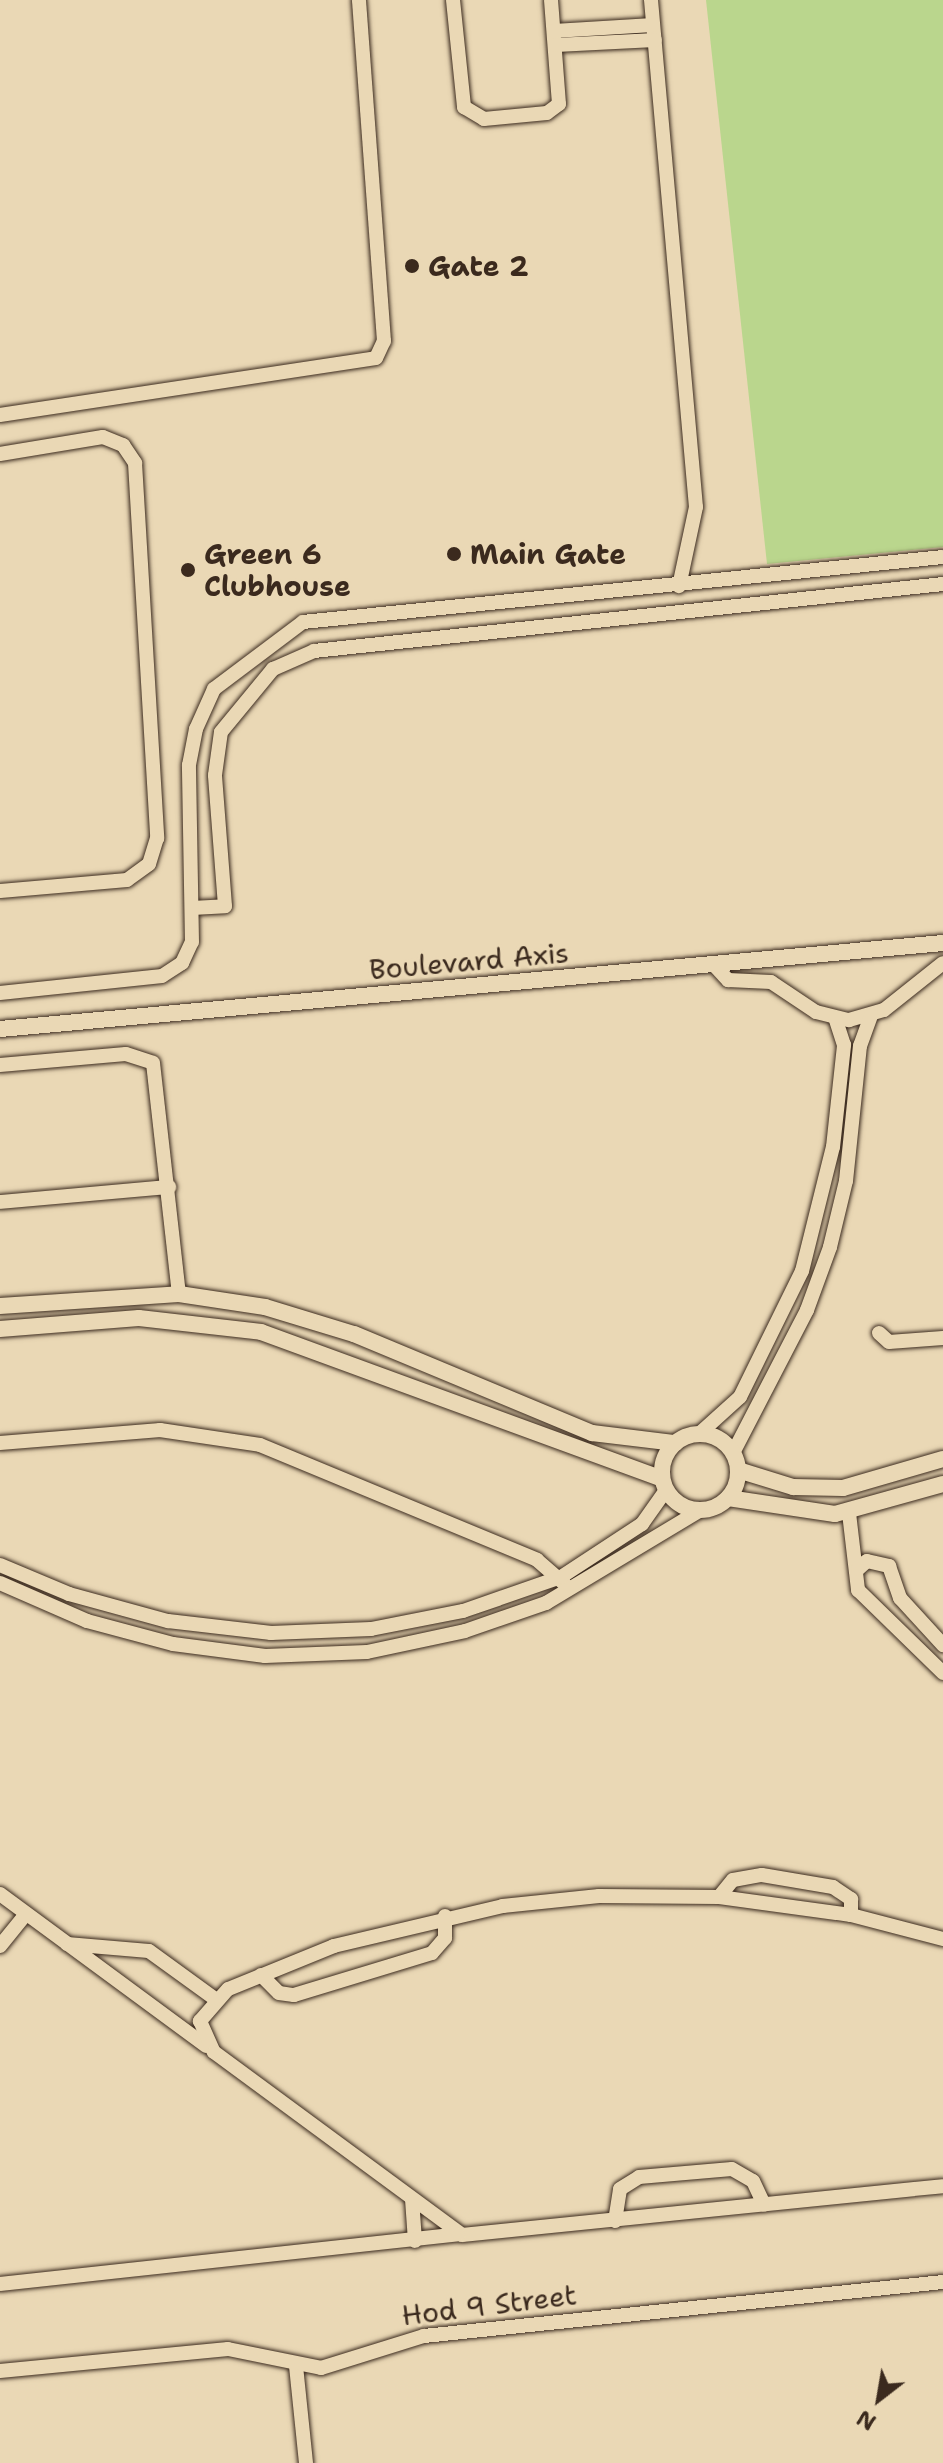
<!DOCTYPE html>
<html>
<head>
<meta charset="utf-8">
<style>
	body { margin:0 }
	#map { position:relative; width:943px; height:2463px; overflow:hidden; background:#ead8b5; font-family:"Shantell Sans",sans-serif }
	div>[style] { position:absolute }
	.green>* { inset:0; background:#bad68d }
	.roads { filter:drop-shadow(0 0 2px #3b2a1e) drop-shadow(0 0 2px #3b2a1e) }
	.minor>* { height:14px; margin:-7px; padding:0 7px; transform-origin:7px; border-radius:7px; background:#ead8b5 }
	.tertiary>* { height:16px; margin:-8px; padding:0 8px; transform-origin:8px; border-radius:8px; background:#ead8b5 }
	.tertiary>.ring { margin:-8px; padding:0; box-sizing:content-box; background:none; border:16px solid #ead8b5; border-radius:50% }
	.dots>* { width:22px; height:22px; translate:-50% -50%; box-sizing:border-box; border:4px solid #ead8b5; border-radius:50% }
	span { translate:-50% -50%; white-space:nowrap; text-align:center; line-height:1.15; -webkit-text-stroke:6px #ead8b5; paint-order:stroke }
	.poi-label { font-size:28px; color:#3b2a1e; font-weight:700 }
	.left { translate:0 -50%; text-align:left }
	.street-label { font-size:28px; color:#3b2a1e }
	.north { position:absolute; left:839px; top:2359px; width:80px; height:80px; -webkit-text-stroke:6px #ead8b5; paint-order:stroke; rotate:211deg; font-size:22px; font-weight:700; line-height:32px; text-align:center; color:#3b2a1e }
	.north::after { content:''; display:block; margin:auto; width:28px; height:36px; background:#3b2a1e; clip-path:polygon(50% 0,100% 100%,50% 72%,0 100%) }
</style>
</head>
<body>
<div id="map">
	<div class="green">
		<div style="clip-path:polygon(706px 0,943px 0,943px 547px,767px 564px)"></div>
	</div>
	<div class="roads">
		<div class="minor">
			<div style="left:453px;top:0;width:108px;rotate:84.1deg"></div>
			<div style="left:464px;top:107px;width:23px;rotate:31deg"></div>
			<div style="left:484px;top:119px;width:63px;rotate:-5.4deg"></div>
			<div style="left:547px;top:113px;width:15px;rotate:-37deg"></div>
			<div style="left:559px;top:104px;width:104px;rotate:-94.4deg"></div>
			<div style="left:651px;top:0;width:509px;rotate:84.93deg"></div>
			<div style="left:696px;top:507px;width:81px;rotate:102.1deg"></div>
			<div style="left:554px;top:31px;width:99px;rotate:-3.5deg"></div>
			<div style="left:556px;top:45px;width:99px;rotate:-2.9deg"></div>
			<div style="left:0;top:415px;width:380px;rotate:-8.6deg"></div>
			<div style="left:376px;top:358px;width:19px;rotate:-65deg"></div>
			<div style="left:384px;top:341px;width:342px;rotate:-94.2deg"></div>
			<div style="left:0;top:454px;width:104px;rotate:-9.4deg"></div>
			<div style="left:103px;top:437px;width:22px;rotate:22deg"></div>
			<div style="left:123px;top:445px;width:22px;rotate:56deg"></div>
			<div style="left:135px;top:463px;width:376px;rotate:86.6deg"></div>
			<div style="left:157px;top:838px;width:27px;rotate:107deg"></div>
			<div style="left:149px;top:864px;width:27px;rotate:144deg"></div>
			<div style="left:127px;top:880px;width:127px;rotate:175deg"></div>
			<div style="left:192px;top:908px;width:33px;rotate:-3deg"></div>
			<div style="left:225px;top:906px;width:131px;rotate:-94.4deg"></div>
			<div style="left:215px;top:775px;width:43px;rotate:-82.1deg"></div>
			<div style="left:221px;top:732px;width:82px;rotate:-50.5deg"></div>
			<div style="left:273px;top:669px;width:45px;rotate:-23.7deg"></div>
			<div style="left:314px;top:651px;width:633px;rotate:-6.08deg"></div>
			<div style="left:714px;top:965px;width:21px;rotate:47deg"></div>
			<div style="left:728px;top:980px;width:43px;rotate:2.7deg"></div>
			<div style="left:771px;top:982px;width:54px;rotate:33.7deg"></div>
			<div style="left:816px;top:1012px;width:34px;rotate:14deg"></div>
			<div style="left:849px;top:1020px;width:36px;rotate:-16deg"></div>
			<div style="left:884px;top:1010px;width:75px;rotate:-38.5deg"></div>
			<div style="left:0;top:993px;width:163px;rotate:-6deg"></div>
			<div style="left:162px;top:976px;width:24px;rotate:-33deg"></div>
			<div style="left:182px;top:963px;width:23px;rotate:-65deg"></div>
			<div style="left:192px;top:942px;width:177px;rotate:-91deg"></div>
			<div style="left:189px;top:765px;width:37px;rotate:-79deg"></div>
			<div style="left:196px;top:729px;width:44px;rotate:-65.8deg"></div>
			<div style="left:214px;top:689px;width:111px;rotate:-37deg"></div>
			<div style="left:303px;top:622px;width:643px;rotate:-5.8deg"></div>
			<div style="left:0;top:1065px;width:126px;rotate:-5deg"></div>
			<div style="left:126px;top:1054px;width:28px;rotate:18deg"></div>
			<div style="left:153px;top:1063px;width:232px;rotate:83.6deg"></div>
			<div style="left:0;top:1202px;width:170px;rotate:-5.1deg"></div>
			<div style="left:879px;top:1333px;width:13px;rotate:42deg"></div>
			<div style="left:889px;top:1342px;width:54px;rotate:-4.2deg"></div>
			<div style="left:699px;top:1434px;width:55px;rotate:-42.1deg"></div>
			<div style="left:740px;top:1397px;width:140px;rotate:-63.8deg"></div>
			<div style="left:802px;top:1271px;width:128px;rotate:-76deg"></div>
			<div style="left:833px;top:1147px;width:103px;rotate:-83.8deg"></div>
			<div style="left:844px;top:1045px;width:28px;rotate:-108deg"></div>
			<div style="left:0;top:1443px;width:161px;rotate:-4.6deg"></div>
			<div style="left:160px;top:1430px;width:101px;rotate:8.5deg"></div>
			<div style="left:260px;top:1445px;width:300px;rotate:22.5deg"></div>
			<div style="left:537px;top:1560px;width:37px;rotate:41deg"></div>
			<div style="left:733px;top:1453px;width:161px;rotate:-62.6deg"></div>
			<div style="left:807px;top:1310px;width:67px;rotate:-69.9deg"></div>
			<div style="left:830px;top:1247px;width:68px;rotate:-76.4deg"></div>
			<div style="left:846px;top:1181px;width:136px;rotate:-84.1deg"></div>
			<div style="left:860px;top:1046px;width:32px;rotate:-70deg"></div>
			<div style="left:849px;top:1513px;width:78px;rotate:83.3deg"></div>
			<div style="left:858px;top:1590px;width:119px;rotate:44.3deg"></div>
			<div style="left:0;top:1565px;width:75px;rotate:22.8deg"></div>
			<div style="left:69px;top:1594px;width:103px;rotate:15.3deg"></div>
			<div style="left:168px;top:1621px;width:104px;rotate:6.6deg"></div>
			<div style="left:271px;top:1633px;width:100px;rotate:-2.3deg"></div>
			<div style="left:371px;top:1629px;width:94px;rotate:-11.1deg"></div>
			<div style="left:463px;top:1611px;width:104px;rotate:-19.1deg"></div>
			<div style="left:561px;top:1577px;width:97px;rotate:-33.2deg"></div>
			<div style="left:642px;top:1524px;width:42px;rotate:-54.8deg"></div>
			<div style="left:858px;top:1569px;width:12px;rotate:-42deg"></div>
			<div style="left:867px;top:1561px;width:23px;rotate:13deg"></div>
			<div style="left:889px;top:1566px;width:34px;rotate:71deg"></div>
			<div style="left:900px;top:1598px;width:64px;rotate:47.5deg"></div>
			<div style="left:0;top:1583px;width:95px;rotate:23.6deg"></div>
			<div style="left:87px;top:1621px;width:89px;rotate:15deg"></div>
			<div style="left:173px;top:1644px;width:93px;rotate:7.4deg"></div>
			<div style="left:265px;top:1656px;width:102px;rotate:-2.2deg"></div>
			<div style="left:367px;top:1652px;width:100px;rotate:-12.1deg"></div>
			<div style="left:465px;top:1631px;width:86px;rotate:-19.1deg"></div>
			<div style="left:546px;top:1603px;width:181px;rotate:-31deg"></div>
			<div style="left:0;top:1894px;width:256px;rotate:36.4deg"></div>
			<div style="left:719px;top:1897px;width:22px;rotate:-51deg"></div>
			<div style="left:733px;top:1880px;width:29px;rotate:-10deg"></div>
			<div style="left:762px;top:1875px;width:72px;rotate:9.6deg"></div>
			<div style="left:833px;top:1887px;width:22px;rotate:34deg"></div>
			<div style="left:851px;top:1899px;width:16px;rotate:90deg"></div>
			<div style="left:943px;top:1939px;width:95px;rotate:-165.4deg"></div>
			<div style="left:851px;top:1915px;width:133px;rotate:-172.2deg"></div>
			<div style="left:719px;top:1897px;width:120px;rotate:-179.5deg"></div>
			<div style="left:599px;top:1896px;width:97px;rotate:174.1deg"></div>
			<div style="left:503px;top:1906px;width:174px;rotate:166.7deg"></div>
			<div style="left:334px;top:1946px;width:114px;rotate:157.9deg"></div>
			<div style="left:228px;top:1989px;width:43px;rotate:131.2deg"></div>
			<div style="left:200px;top:2021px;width:34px;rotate:66deg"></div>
			<div style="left:214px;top:2052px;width:308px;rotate:36.4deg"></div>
			<div style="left:462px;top:2235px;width:483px;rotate:-5.8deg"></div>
			<div style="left:67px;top:1944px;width:82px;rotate:4.9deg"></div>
			<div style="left:149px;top:1951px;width:82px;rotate:36deg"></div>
			<div style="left:0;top:1946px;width:41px;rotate:-50.9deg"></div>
			<div style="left:261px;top:1975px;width:25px;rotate:45deg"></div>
			<div style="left:279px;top:1993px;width:15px;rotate:8deg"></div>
			<div style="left:294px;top:1995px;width:144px;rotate:-16.9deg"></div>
			<div style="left:432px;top:1953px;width:20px;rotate:-49deg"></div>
			<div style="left:445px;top:1938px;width:22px;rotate:-90deg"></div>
			<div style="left:412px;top:2199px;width:42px;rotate:85.9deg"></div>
			<div style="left:615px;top:2221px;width:32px;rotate:-81deg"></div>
			<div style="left:620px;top:2189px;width:22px;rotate:-32deg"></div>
			<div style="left:639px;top:2177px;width:93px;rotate:-4.9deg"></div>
			<div style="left:732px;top:2169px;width:24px;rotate:30deg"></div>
			<div style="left:753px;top:2181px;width:26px;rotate:65deg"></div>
			<div style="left:0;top:2284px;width:461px;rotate:-6.2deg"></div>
			<div style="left:296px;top:2366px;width:98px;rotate:84.1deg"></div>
			<div style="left:0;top:2371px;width:229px;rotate:-5.5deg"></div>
			<div style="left:228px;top:2349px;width:95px;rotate:11.5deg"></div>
			<div style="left:321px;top:2368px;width:108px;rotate:-17.3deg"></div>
			<div style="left:424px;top:2336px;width:522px;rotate:-5.94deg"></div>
		</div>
		<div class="tertiary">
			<div style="left:0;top:1029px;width:947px;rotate:-5.21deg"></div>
			<div style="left:0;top:1306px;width:179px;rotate:-3.8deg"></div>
			<div style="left:179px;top:1294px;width:87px;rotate:8.6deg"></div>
			<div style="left:265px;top:1307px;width:93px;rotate:16.9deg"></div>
			<div style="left:354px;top:1334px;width:258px;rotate:22.6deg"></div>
			<div style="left:592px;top:1433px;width:84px;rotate:6.9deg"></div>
			<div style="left:0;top:1329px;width:139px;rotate:-4.5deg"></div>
			<div style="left:139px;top:1318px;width:123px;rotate:6.5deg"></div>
			<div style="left:261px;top:1332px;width:427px;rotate:20.1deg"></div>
			<div class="ring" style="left:662px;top:1434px;width:60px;height:60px"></div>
			<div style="left:738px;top:1470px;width:58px;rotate:17.2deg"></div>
			<div style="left:793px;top:1487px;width:50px;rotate:1.1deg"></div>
			<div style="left:843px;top:1488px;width:104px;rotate:-16.2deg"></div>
			<div style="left:728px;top:1498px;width:108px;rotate:8.5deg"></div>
			<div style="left:835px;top:1514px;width:112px;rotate:-15.5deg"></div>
		</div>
	</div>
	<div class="dots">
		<div style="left:412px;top:266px;background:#3b2a1e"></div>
		<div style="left:454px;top:554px;background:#3b2a1e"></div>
		<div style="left:188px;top:570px;background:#3b2a1e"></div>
	</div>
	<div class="poi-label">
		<span class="left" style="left:428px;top:266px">Gate 2</span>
		<span class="left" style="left:204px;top:570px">Green 6<br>Clubhouse</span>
		<span class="left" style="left:470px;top:554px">Main Gate</span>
	</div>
	<div class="street-label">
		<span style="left:469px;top:961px;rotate:-5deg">Boulevard Axis</span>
		<span style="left:489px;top:2305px;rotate:-7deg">Hod 9 Street</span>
	</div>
	<div class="north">N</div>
</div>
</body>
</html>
